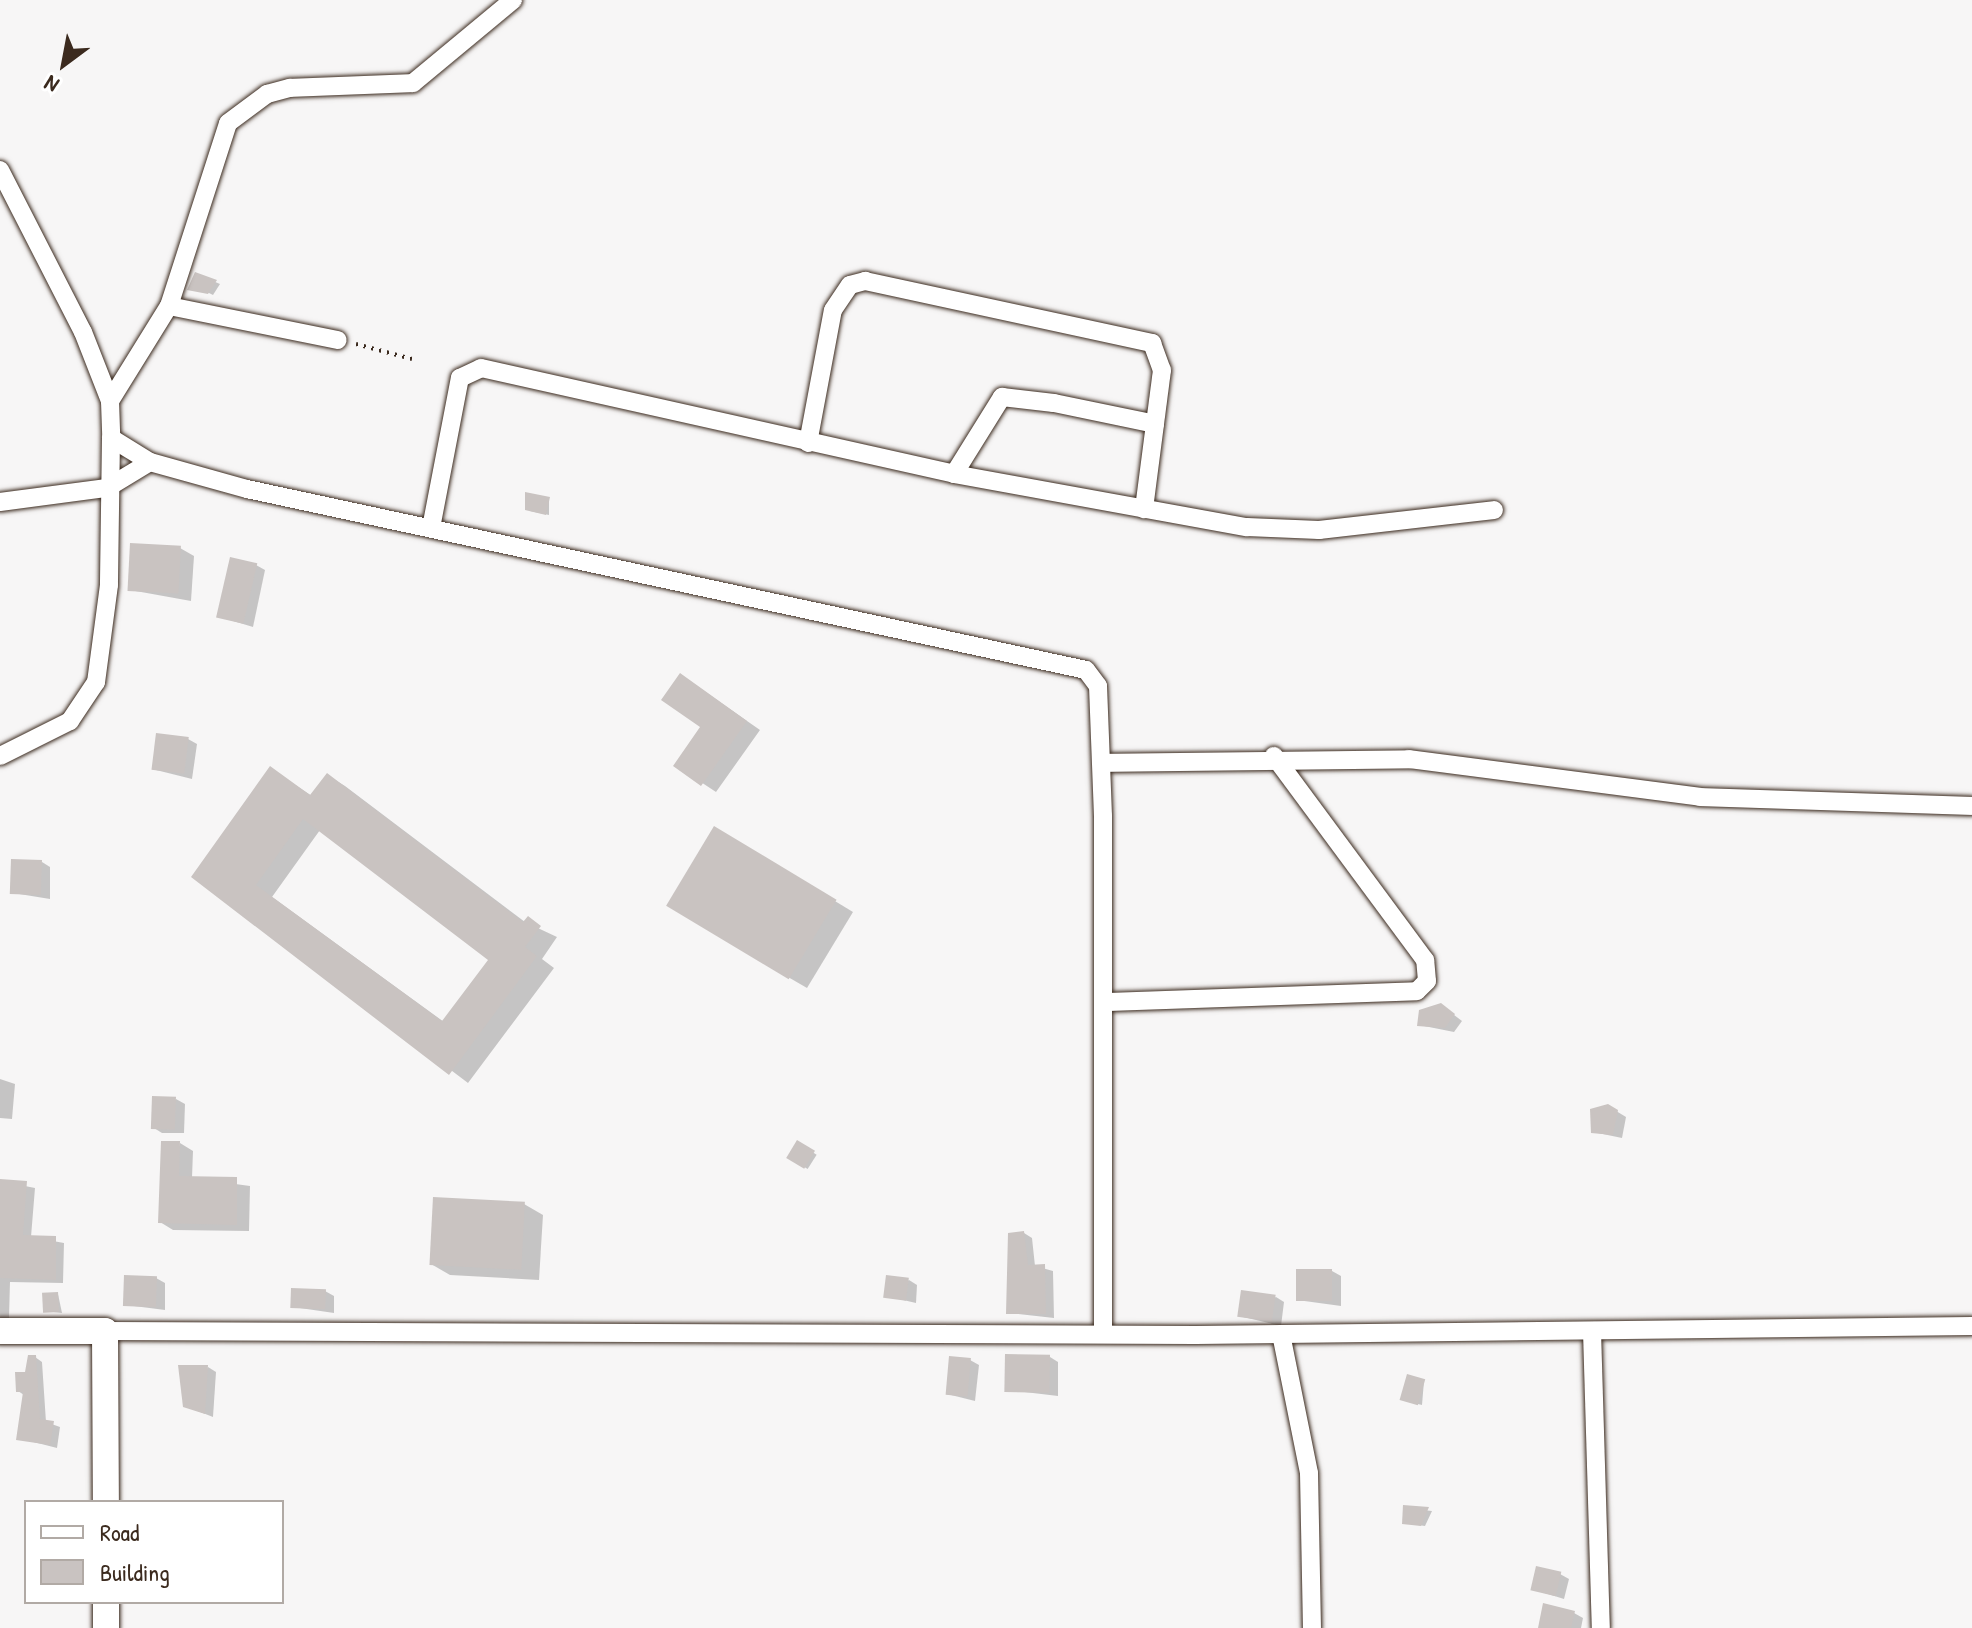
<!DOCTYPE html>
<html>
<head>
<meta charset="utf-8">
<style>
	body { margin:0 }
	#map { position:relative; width:1972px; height:1628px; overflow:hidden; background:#f7f6f6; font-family:"Patrick Hand",sans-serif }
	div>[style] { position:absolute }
	.shadow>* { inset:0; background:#0003; transform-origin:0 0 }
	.building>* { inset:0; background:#c9c3c1; transform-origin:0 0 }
	.path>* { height:4px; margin-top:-2px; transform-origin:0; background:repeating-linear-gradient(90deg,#3b2a1e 0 2px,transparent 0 8px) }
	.roads { filter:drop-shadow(0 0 2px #3b2a1e) drop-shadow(0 0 2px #3b2a1e) }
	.street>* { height:18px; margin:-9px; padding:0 9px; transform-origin:9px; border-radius:9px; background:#fff }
	.secondary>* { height:26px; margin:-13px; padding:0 13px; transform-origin:13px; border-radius:13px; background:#fff }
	span { translate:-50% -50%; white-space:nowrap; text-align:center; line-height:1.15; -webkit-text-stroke:7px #fff; paint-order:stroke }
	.legend { position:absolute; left:24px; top:1500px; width:260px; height:104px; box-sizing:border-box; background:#fff; border:2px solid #b1aaa5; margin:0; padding:10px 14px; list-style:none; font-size:24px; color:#3b2a1e }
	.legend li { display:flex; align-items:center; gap:16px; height:40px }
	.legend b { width:40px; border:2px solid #b1aaa5 }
	.north { position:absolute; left:24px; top:24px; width:80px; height:80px; -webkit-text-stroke:6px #fff; paint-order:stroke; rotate:212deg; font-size:22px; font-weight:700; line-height:32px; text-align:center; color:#3b2a1e }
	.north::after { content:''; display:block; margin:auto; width:28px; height:36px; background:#3b2a1e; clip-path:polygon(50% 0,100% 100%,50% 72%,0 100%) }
</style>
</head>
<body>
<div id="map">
	<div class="shadow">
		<div style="clip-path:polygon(196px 274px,220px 284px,213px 295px,191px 284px)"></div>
		<div style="clip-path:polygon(549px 499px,549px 515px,530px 511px)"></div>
		<div style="clip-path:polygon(180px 548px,194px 556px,191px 601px,130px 590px)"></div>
		<div style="clip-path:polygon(256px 565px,265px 570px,253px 627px,220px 617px)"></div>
		<div style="clip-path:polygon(694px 684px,760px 730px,716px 792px,675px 765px,702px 727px)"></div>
		<div style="clip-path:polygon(188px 739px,197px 744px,192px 779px,152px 769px)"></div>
		<div style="clip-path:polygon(evenodd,271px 769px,312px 796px,327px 775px,345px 786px,525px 922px,557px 937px,542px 959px,554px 968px,468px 1083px,194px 876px,271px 769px,320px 830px,491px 960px,444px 1022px,272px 897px,320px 830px)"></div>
		<div style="clip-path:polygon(733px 839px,853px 912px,807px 988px,788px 977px)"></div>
		<div style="clip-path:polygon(42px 862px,50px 867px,50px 899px,13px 893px)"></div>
		<div style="clip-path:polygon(1441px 1005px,1462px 1021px,1454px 1032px,1419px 1025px)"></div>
		<div style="clip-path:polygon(0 1079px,15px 1084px,12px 1119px,0 1118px)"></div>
		<div style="clip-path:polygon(176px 1099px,185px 1104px,184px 1133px,162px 1133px,154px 1128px)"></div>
		<div style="clip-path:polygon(1608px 1106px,1626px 1117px,1622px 1138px,1593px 1132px)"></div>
		<div style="clip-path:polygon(180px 1143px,193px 1151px,192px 1178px,250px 1186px,249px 1231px,173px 1230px,160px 1222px)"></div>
		<div style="left:798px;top:1143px;width:22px;height:17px;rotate:32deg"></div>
		<div style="clip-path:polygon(0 1181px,35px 1188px,31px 1237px,64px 1243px,63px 1283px,10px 1282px,9px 1318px,0 1318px)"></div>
		<div style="clip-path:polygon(524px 1204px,543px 1215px,539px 1280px,450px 1275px,431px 1264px)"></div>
		<div style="clip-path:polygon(1024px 1233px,1032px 1238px,1035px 1266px,1053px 1271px,1054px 1318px,1008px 1313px)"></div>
		<div style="clip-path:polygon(1332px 1271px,1341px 1276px,1341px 1306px,1297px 1300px)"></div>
		<div style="clip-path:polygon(156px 1278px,165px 1283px,165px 1310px,126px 1305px)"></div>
		<div style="clip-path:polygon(909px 1280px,917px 1285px,916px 1303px,886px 1296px)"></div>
		<div style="clip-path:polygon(325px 1291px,334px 1296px,334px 1313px,293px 1307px)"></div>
		<div style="clip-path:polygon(58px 1294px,62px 1313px,45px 1311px)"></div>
		<div style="clip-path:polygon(1276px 1297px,1284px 1302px,1281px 1326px,1239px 1316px)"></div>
		<div style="clip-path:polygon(35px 1357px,42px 1362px,46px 1422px,60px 1427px,57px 1448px,18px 1438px,24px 1395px,18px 1391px)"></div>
		<div style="clip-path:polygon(1050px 1357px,1058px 1362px,1058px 1396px,1007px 1390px)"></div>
		<div style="clip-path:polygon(970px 1360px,979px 1365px,975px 1401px,947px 1394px)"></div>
		<div style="clip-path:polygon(208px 1367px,216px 1372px,213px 1417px,185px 1406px)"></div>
		<div style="clip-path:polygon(1424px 1381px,1422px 1405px,1406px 1401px)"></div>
		<div style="clip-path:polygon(1405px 1508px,1432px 1511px,1425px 1526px,1404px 1523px)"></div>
		<div style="clip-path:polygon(1560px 1574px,1569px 1579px,1564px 1599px,1532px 1589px)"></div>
		<div style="clip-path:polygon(1574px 1613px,1583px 1618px,1581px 1628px,1540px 1628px)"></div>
	</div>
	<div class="building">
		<div style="clip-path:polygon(195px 272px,217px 280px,208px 294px,187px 290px)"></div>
		<div style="clip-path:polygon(525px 492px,550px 497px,546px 515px,525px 510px)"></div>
		<div style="left:130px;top:543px;width:51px;height:48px;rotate:3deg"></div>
		<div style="left:230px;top:557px;width:28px;height:62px;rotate:13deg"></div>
		<div style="clip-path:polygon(680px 673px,747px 721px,701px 786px,673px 766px,700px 727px,661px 700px)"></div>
		<div style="left:156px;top:733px;width:33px;height:37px;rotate:7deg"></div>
		<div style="clip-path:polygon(evenodd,270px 766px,310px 795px,327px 773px,523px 922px,528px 916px,541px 926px,525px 947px,537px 956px,449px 1075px,191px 877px,270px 766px,303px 819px,488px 960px,442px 1021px,256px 885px,303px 819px)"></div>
		<div style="left:714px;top:826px;width:143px;height:93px;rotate:31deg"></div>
		<div style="left:11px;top:859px;width:31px;height:35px;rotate:2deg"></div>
		<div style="clip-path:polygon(1441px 1003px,1455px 1014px,1445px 1028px,1417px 1026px,1419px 1010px)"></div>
		<div style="left:152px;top:1096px;width:24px;height:33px;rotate:2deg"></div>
		<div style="clip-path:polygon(1608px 1104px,1618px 1110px,1613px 1135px,1591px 1133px,1590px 1109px)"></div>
		<div style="left:797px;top:1140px;width:21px;height:21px;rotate:31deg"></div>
		<div style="clip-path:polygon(161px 1141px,180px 1141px,179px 1176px,237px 1177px,237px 1225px,158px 1223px)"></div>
		<div style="clip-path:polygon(0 1179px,27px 1181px,23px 1235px,56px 1236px,56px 1280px,0 1278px)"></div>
		<div style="left:433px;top:1197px;width:92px;height:68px;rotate:3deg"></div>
		<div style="clip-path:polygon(1024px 1231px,1028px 1265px,1045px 1264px,1046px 1314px,1006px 1314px,1008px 1233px)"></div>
		<div style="left:1296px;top:1269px;width:36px;height:32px"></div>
		<div style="left:124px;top:1275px;width:33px;height:31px;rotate:2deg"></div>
		<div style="left:886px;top:1275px;width:23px;height:23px;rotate:7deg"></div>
		<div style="left:291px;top:1288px;width:35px;height:20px;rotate:2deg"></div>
		<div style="left:1241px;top:1290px;width:35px;height:27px;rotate:8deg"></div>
		<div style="left:58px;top:1292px;width:20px;height:16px;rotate:87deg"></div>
		<div style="left:1005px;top:1354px;width:45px;height:38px;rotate:1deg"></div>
		<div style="clip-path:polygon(28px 1355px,36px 1355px,40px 1419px,54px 1421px,50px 1445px,16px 1440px,23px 1392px,16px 1392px,15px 1372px,25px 1372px)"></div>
		<div style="left:949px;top:1356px;width:22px;height:39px;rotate:5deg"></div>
		<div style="clip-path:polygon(178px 1365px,208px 1365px,205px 1414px,183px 1407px)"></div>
		<div style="left:1407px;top:1374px;width:19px;height:27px;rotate:16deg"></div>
		<div style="clip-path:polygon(1403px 1505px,1429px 1507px,1421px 1526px,1402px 1524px)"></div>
		<div style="left:1536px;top:1566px;width:26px;height:25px;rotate:13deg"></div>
		<div style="clip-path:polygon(1543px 1603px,1575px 1611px,1571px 1628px,1538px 1628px)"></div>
	</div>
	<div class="path">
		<div style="left:356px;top:344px;width:58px;rotate:15deg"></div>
	</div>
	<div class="roads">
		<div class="street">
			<div style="left:0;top:170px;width:182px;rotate:62.9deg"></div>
			<div style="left:83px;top:332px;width:74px;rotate:68.6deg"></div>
			<div style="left:110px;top:401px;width:37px;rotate:88deg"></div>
			<div style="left:111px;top:438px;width:147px;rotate:90.8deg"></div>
			<div style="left:109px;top:585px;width:98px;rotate:97.6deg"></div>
			<div style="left:96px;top:682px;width:47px;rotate:123.7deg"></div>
			<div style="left:70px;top:721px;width:78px;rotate:153.4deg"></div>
			<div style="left:169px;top:306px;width:172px;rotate:11.4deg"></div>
			<div style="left:110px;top:401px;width:112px;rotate:-58.2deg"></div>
			<div style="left:169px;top:306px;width:192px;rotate:-72.1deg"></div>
			<div style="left:228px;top:123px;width:49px;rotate:-36.6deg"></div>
			<div style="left:267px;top:94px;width:24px;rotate:-15deg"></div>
			<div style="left:290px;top:88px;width:123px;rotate:-2.3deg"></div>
			<div style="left:413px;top:83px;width:130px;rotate:-39.7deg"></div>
			<div style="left:111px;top:438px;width:46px;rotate:31.6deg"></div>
			<div style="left:150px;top:462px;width:101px;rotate:15.6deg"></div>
			<div style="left:247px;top:489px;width:858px;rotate:12.17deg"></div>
			<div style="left:1086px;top:670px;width:20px;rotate:53deg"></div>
			<div style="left:1098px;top:686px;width:130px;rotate:87.8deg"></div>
			<div style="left:1103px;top:816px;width:518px;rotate:90deg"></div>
			<div style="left:808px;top:443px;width:135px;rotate:-79.4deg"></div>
			<div style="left:833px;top:310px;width:30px;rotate:-56deg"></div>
			<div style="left:850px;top:285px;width:16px;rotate:-15deg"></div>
			<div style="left:865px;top:281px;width:294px;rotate:12.2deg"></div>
			<div style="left:1152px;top:343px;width:29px;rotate:70deg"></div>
			<div style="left:1162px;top:370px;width:54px;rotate:97.4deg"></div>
			<div style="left:954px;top:474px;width:91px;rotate:-58.1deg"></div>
			<div style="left:1002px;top:397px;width:52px;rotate:6.6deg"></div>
			<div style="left:1054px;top:403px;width:103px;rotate:11.7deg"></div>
			<div style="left:1155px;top:424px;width:86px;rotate:97.4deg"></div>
			<div style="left:0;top:502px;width:108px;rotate:-7.5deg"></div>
			<div style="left:107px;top:488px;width:50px;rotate:-31.2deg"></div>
			<div style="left:431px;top:528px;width:153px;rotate:-79.1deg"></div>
			<div style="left:460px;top:378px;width:23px;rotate:-25deg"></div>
			<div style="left:481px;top:368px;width:485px;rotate:12.6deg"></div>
			<div style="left:954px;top:474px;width:298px;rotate:10.3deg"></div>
			<div style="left:1247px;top:527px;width:72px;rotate:2.4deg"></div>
			<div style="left:1319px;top:530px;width:176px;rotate:-6.5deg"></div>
			<div style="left:1102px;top:763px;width:307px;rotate:-0.7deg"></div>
			<div style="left:1409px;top:759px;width:293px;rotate:7.4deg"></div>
			<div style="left:1700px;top:797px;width:272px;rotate:1.9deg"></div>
			<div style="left:1108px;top:1002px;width:309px;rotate:-2deg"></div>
			<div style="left:1417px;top:991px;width:14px;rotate:-45deg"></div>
			<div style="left:1427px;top:981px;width:21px;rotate:-95deg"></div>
			<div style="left:1425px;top:960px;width:254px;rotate:-126.5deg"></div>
			<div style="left:105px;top:1331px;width:1091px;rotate:0.21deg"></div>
			<div style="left:1196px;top:1335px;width:776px;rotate:-0.66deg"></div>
			<div style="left:1592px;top:1331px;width:297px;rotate:88.3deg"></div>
			<div style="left:1281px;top:1334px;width:142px;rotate:78.6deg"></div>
			<div style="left:1309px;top:1473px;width:155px;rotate:88.9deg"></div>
		</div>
		<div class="secondary">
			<div style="left:0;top:1331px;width:105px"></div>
			<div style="left:105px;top:1331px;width:171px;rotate:89.7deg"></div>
			<div style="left:106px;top:1602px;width:26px;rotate:90deg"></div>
		</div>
	</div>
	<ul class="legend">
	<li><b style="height:10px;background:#fff"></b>Road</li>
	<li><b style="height:22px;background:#c9c3c1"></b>Building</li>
	</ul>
	<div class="north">N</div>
</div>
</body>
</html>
